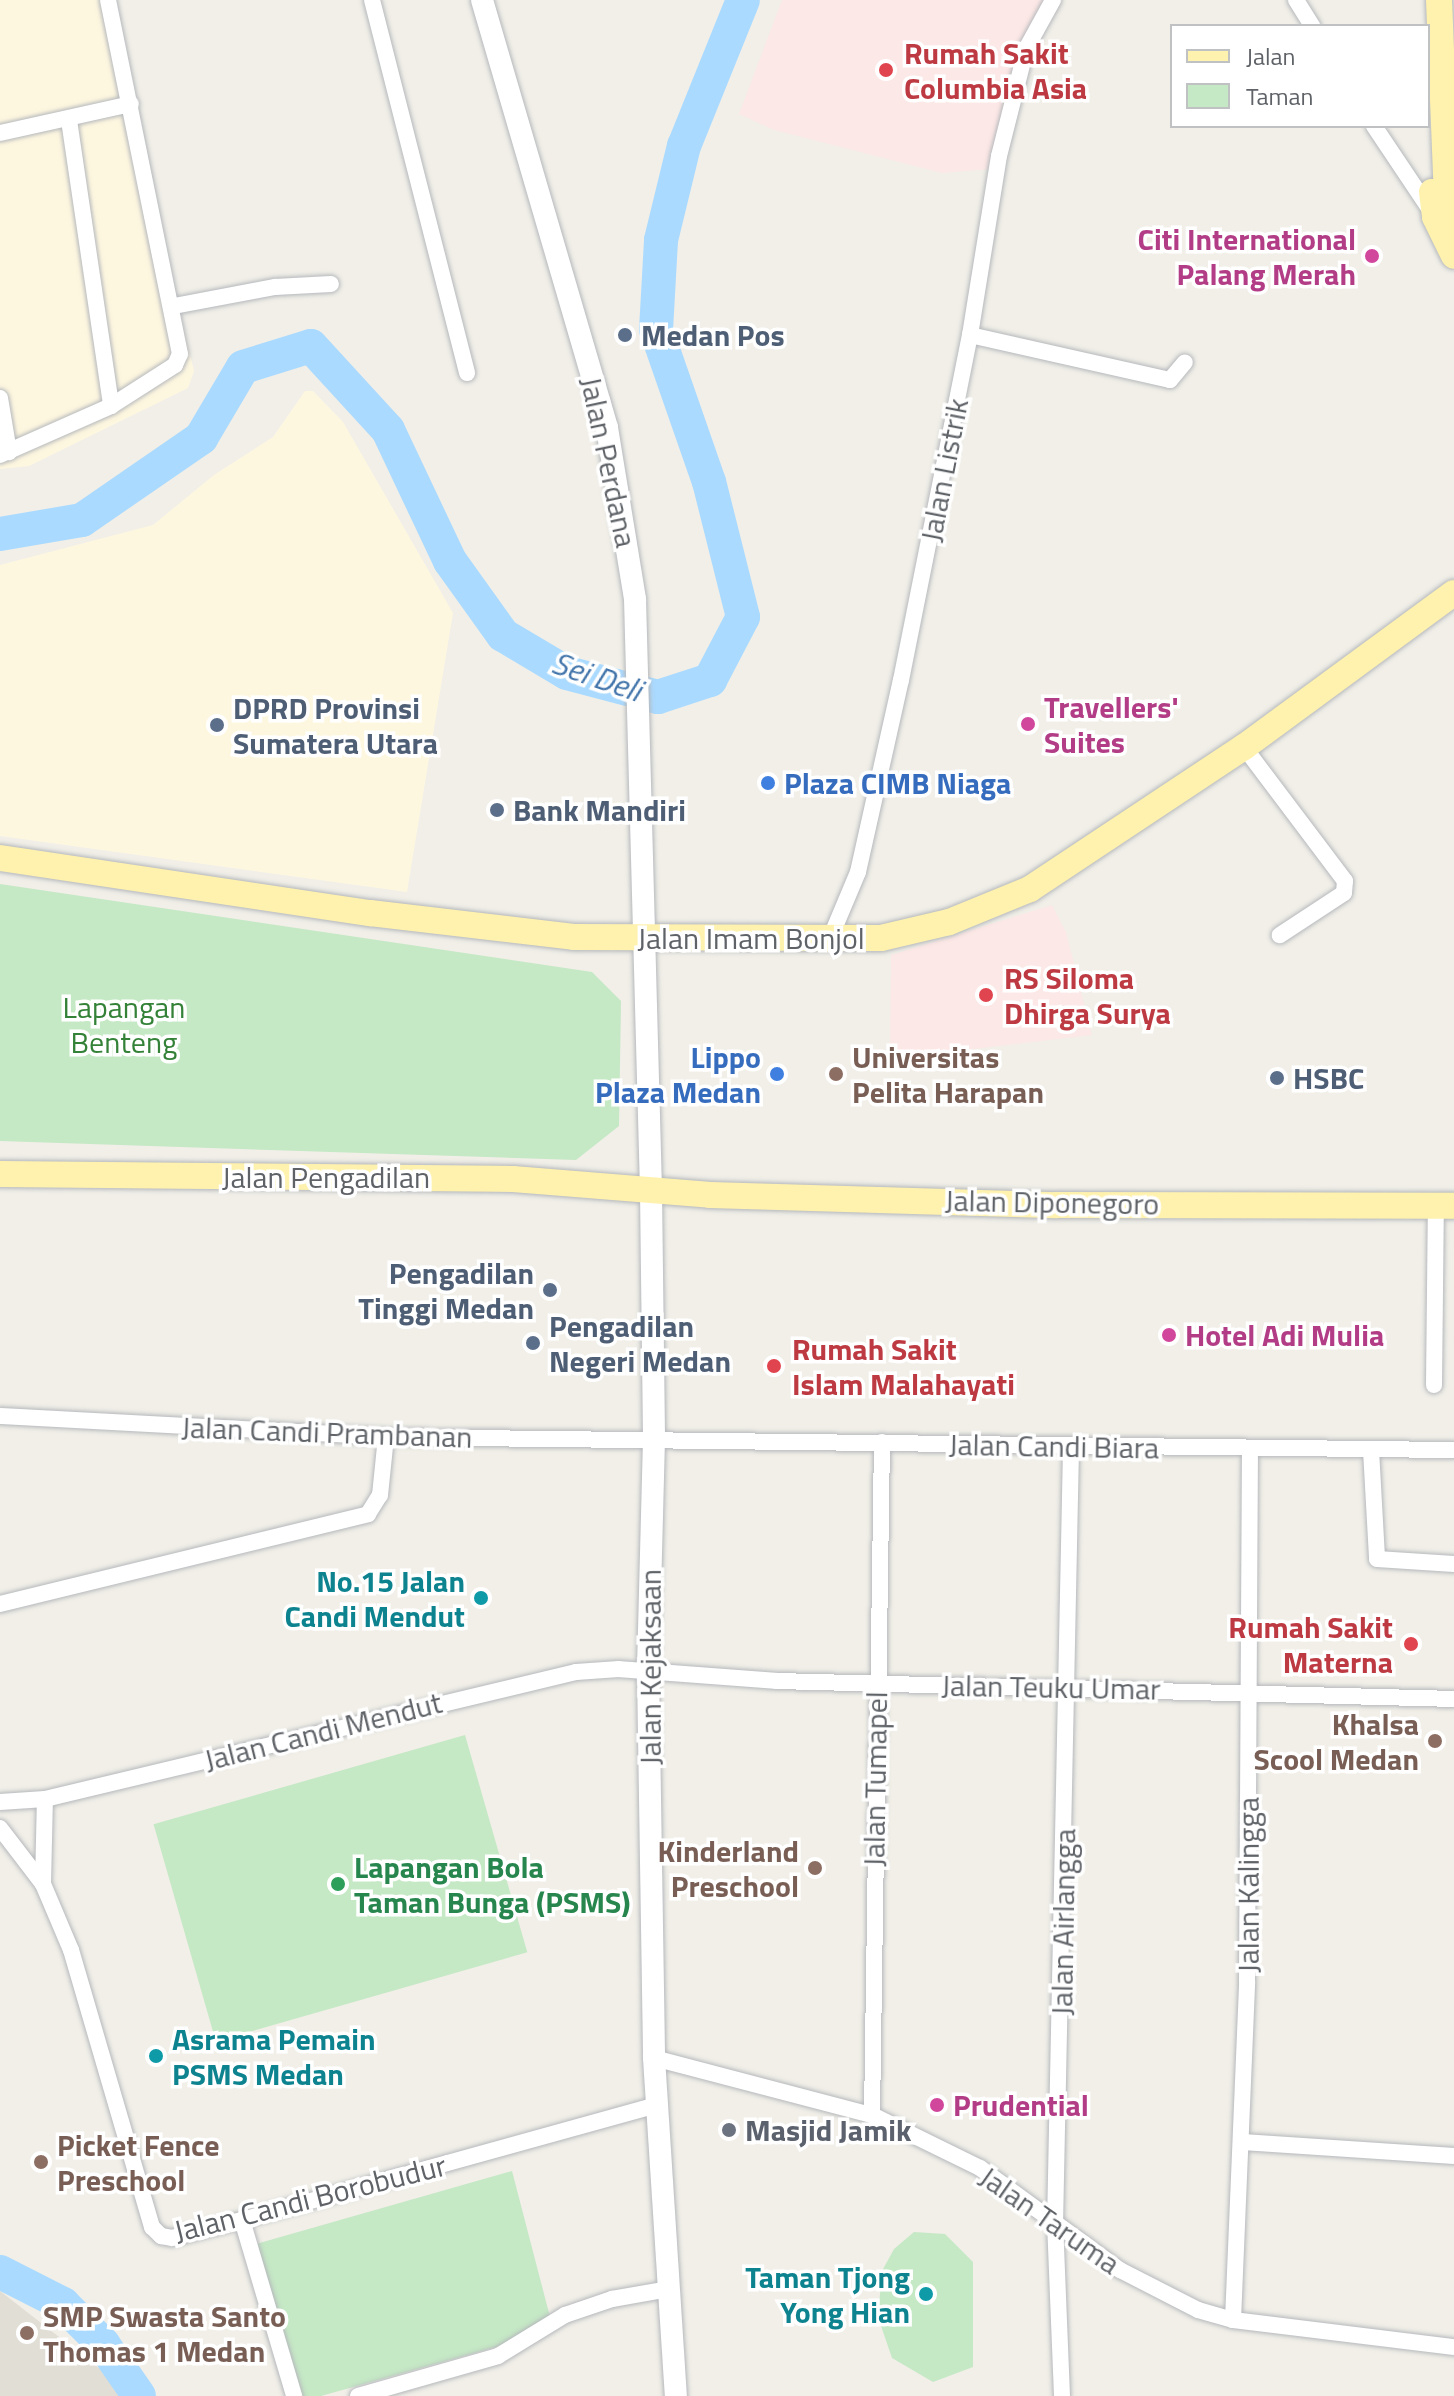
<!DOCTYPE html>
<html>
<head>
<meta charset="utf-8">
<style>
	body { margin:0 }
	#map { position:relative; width:1454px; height:2396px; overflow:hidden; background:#f1efe8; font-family:"Titillium Web",sans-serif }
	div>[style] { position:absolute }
	.commercial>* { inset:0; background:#fef7e0 }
	.education>* { inset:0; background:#e1ded6 }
	.medical>* { inset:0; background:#fce8e6 }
	.green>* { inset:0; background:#c5e8c5; transform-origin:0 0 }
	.river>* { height:34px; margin:-17px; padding:0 17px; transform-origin:17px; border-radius:17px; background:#aadaff }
	.roads { filter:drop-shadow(0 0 2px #b5b8bc) drop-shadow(0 0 2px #b5b8bc) }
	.minor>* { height:16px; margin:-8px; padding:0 8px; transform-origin:8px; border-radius:8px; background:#fff }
	.secondary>* { height:22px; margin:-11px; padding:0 11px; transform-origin:11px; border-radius:11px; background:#fff }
	.primary>* { height:26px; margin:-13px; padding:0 13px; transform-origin:13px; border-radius:13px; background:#fff2af }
	.dots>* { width:22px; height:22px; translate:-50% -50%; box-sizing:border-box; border:4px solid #fff; border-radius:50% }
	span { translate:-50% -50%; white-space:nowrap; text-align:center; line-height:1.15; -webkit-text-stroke:7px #fff; paint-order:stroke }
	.health-label { font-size:30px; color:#be3a42; font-weight:700 }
	.left { translate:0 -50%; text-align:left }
	.right { translate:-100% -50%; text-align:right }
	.hotel-label { font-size:30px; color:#b23c85; font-weight:700 }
	.service-label { font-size:30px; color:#4e5e75; font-weight:700 }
	.street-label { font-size:30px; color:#5f6368 }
	.shop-label { font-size:30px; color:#366cbe; font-weight:700 }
	.park-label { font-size:30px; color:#348238 }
	.education-label { font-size:30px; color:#785e54; font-weight:700 }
	.culture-label { font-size:30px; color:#0d838f; font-weight:700 }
	.leisure-label { font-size:30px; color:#27864d; font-weight:700 }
	.worship-label { font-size:30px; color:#5b616d; font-weight:700 }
	.water-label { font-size:32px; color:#4174aa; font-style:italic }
	.legend { position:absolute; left:1170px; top:24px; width:260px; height:104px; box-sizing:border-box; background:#fff; border:2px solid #bfc1c3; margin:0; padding:10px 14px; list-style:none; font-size:24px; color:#5f6368 }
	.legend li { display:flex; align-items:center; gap:16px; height:40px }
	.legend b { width:40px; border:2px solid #bfc1c3 }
</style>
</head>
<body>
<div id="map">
	<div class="commercial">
		<div style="clip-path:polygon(0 0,103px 0,194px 371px,188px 388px,29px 466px,0 469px)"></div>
		<div style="clip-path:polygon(305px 391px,313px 391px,343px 422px,453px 613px,407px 892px,0 836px,0 565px,153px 525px,214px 475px,273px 437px)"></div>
	</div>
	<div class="education">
		<div style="clip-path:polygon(0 2291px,108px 2375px,125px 2396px,0 2396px)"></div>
	</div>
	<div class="medical">
		<div style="clip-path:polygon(782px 0,1050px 0,991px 169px,942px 173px,774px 130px,739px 114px)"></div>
		<div style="clip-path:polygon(1052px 905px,1066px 932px,1092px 1035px,890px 1059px,891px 955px)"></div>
	</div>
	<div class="green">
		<div style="clip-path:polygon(0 884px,592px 972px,621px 1001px,619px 1126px,576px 1160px,0 1141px)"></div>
		<div style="left:465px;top:1735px;width:226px;height:324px;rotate:74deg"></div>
		<div style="clip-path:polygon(512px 2171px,550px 2317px,521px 2340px,321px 2396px,298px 2396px,256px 2244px)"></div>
		<div style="clip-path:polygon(914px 2232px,945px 2234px,973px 2262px,973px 2367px,933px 2382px,892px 2358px,878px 2317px,882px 2271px,894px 2249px)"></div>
	</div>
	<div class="river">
		<div style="left:0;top:534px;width:83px;rotate:-9.7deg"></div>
		<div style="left:82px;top:520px;width:145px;rotate:-34.6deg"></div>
		<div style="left:201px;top:438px;width:82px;rotate:-59.4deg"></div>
		<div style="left:243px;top:367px;width:71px;rotate:-17.2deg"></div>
		<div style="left:311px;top:346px;width:114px;rotate:47.5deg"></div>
		<div style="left:388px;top:430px;width:145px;rotate:64.7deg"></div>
		<div style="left:450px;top:561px;width:91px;rotate:54.4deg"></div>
		<div style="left:503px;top:635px;width:74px;rotate:30.7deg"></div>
		<div style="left:567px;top:673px;width:94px;rotate:14.8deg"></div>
		<div style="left:658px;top:697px;width:55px;rotate:-18.1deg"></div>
		<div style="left:710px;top:680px;width:71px;rotate:-62.4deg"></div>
		<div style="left:743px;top:617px;width:139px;rotate:-104.1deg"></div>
		<div style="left:709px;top:482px;width:161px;rotate:-109.2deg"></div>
		<div style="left:656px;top:330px;width:90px;rotate:-86.8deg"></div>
		<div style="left:661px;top:240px;width:97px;rotate:-76.3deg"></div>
		<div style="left:684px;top:146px;width:157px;rotate:-68deg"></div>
		<div style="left:0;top:2272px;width:71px;rotate:26.9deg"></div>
		<div style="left:63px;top:2304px;width:57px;rotate:45deg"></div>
		<div style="left:103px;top:2344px;width:63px;rotate:55.3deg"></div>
	</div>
	<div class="roads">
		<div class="minor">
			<div style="left:372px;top:0;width:385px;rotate:75.7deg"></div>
			<div style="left:1296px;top:0;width:31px;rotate:58deg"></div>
			<div style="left:69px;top:120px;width:289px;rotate:81.6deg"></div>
			<div style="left:1374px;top:126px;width:102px;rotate:56.2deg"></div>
			<div style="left:0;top:133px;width:134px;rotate:-12.5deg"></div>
			<div style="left:174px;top:306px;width:103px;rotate:-10.7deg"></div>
			<div style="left:275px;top:287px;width:56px;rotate:-3.1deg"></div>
			<div style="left:970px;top:335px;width:205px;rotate:12.7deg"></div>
			<div style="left:1170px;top:380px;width:23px;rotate:-50deg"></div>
			<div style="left:0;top:398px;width:55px;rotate:80.5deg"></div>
			<div style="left:0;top:455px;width:121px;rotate:-23.8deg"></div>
			<div style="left:111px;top:406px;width:76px;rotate:-32.6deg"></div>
			<div style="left:175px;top:365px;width:12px;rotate:-66deg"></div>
			<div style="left:180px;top:354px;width:361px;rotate:-101.5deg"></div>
			<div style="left:1244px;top:747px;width:168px;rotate:53deg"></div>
			<div style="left:1345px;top:881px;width:12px;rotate:95deg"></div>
			<div style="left:1344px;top:893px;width:77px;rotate:146.7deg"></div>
			<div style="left:829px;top:941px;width:75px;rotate:-67.2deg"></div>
			<div style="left:858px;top:872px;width:197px;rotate:-77.4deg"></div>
			<div style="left:901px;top:680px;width:352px;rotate:-78.7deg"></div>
			<div style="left:970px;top:335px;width:181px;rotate:-80.8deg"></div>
			<div style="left:999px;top:156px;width:110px;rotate:-75.8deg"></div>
			<div style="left:1026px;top:49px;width:56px;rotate:-61.1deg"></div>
			<div style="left:1434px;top:1385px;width:179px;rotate:-89.4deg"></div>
			<div style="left:0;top:1416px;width:387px;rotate:3.1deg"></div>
			<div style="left:386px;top:1437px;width:1068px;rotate:0.7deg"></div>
			<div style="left:1371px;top:1450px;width:109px;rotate:86.8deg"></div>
			<div style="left:1377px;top:1559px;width:77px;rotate:3.7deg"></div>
			<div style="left:0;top:1604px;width:379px;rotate:-13.7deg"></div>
			<div style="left:368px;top:1514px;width:22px;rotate:-58deg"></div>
			<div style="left:380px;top:1495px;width:58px;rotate:-84.1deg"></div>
			<div style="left:0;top:1802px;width:45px;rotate:-3.8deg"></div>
			<div style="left:45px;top:1799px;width:546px;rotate:-13.45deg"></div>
			<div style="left:576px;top:1672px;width:43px;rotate:-4deg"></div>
			<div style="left:619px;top:1669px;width:158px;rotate:4.3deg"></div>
			<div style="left:777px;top:1681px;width:677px;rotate:1.52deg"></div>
			<div style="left:0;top:1828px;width:71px;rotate:52.5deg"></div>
			<div style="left:43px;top:1884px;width:72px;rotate:67deg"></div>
			<div style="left:71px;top:1950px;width:289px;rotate:73.7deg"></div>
			<div style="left:152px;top:2227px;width:13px;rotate:45deg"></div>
			<div style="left:161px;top:2236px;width:11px;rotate:10deg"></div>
			<div style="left:172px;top:2238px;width:72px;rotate:-14.4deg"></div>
			<div style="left:242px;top:2220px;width:430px;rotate:-15.5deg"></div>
			<div style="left:43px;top:1884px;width:85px;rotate:-88.7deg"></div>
			<div style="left:654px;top:2058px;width:225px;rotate:14.7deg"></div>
			<div style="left:872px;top:2115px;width:120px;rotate:26.1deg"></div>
			<div style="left:980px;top:2168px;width:173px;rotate:36.1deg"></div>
			<div style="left:1120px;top:2270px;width:88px;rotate:27.1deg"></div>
			<div style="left:1198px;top:2310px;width:36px;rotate:16deg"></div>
			<div style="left:1233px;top:2320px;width:223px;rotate:7deg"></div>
			<div style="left:872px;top:2115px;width:673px;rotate:-89.15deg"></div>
			<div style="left:1243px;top:2142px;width:211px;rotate:3.8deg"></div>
			<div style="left:242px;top:2220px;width:184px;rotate:73.5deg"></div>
			<div style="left:1233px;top:2320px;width:339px;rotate:-87.6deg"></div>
			<div style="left:1247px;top:1981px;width:532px;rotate:-89.68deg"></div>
			<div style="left:358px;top:2396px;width:146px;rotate:-15.9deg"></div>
			<div style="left:498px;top:2356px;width:79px;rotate:-31.5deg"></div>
			<div style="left:565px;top:2315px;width:50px;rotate:-18.8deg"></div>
			<div style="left:612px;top:2299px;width:57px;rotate:-10.1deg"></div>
			<div style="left:1062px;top:2396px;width:171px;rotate:-92.3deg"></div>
			<div style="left:1055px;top:2225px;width:778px;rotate:-88.82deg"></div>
		</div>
		<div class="secondary">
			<div style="left:482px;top:0;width:446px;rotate:73.7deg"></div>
			<div style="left:607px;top:428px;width:173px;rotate:80.7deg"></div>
			<div style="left:635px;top:599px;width:592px;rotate:88.45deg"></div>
			<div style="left:651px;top:1191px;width:248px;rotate:89.3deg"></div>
			<div style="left:654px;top:1439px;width:232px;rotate:91.5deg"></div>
			<div style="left:648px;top:1671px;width:387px;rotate:89.1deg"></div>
			<div style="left:654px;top:2058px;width:339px;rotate:86.3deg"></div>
		</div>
		<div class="primary">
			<div style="left:1439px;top:0;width:199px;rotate:87.7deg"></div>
			<div style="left:1447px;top:199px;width:19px;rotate:69deg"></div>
			<div style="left:1432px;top:192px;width:25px;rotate:83deg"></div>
			<div style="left:1435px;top:217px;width:43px;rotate:64deg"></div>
			<div style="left:0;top:858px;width:374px;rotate:8.5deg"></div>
			<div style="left:370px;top:913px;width:205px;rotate:6.7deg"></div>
			<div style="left:574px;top:937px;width:307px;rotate:0.2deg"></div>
			<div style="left:881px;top:938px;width:70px;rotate:-13.2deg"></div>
			<div style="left:949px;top:922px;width:87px;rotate:-22.2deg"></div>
			<div style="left:1030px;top:889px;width:257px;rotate:-33.6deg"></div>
			<div style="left:1244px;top:747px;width:260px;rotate:-36.3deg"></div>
			<div style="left:0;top:1174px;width:513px;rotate:0.56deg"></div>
			<div style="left:513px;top:1179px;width:198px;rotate:4.6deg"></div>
			<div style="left:710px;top:1195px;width:347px;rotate:1.7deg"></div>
			<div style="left:1057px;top:1205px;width:397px;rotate:0.1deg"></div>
		</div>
	</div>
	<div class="dots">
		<div style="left:886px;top:70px;background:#e0444e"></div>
		<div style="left:1372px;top:256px;background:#d1479c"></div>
		<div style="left:625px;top:335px;background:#5c6f8a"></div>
		<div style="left:1028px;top:724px;background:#d1479c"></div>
		<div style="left:217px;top:725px;background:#5c6f8a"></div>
		<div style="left:768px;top:783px;background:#3f7fe0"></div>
		<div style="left:497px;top:810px;background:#5c6f8a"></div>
		<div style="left:986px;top:995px;background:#e0444e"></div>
		<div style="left:777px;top:1074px;background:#3f7fe0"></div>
		<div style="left:836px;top:1074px;background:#8d6e63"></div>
		<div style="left:1277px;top:1078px;background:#5c6f8a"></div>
		<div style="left:550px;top:1290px;background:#5c6f8a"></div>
		<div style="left:1169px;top:1335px;background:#d1479c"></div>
		<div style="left:533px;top:1343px;background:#5c6f8a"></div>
		<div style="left:774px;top:1366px;background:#e0444e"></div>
		<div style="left:481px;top:1598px;background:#0f9aa8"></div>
		<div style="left:1411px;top:1644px;background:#e0444e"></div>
		<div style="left:1435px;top:1741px;background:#8d6e63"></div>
		<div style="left:815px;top:1868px;background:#8d6e63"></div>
		<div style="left:338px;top:1884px;background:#2e9e5b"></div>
		<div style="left:156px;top:2056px;background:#0f9aa8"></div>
		<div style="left:937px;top:2105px;background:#d1479c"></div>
		<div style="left:729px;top:2130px;background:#6b7280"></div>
		<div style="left:41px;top:2162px;background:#8d6e63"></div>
		<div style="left:926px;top:2294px;background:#0f9aa8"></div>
		<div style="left:27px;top:2333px;background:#8d6e63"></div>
	</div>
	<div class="health-label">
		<span class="left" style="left:904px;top:70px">Rumah Sakit<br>Columbia Asia</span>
		<span class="left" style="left:1004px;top:995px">RS Siloma<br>Dhirga Surya</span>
		<span class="left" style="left:792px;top:1366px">Rumah Sakit<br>Islam Malahayati</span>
		<span class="right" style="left:1393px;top:1644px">Rumah Sakit<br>Materna</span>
	</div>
	<div class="hotel-label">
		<span class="right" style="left:1356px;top:256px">Citi International<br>Palang Merah</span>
		<span class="left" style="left:1044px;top:724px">Travellers'<br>Suites</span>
		<span class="left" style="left:1185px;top:1335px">Hotel Adi Mulia</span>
		<span class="left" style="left:953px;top:2105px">Prudential</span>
	</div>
	<div class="service-label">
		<span class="left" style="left:641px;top:335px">Medan Pos</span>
		<span class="left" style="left:233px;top:725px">DPRD Provinsi<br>Sumatera Utara</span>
		<span class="left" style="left:513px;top:810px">Bank Mandiri</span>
		<span class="left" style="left:1293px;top:1078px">HSBC</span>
		<span class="right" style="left:534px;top:1290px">Pengadilan<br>Tinggi Medan</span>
		<span class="left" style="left:549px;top:1343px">Pengadilan<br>Negeri Medan</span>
	</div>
	<div class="street-label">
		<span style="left:609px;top:462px;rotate:78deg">Jalan Perdana</span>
		<span style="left:944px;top:470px;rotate:-79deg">Jalan Listrik</span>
		<span style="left:751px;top:938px">Jalan Imam Bonjol</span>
		<span style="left:326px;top:1177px">Jalan Pengadilan</span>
		<span style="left:1052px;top:1202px;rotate:1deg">Jalan Diponegoro</span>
		<span style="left:327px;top:1432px;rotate:2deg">Jalan Candi Prambanan</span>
		<span style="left:1054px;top:1446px;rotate:1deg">Jalan Candi Biara</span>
		<span style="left:650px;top:1667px;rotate:-90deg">Jalan Kejaksaan</span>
		<span style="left:1051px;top:1687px;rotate:1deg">Jalan Teuku Umar</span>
		<span style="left:323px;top:1731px;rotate:-14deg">Jalan Candi Mendut</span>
		<span style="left:875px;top:1779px;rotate:-89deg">Jalan Tumapel</span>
		<span style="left:1248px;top:1885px;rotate:-90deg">Jalan Kalingga</span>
		<span style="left:1063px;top:1922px;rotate:-89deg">Jalan Airlangga</span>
		<span style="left:310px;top:2198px;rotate:-14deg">Jalan Candi Borobudur</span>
		<span style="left:1050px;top:2220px;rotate:35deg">Jalan Taruma</span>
	</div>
	<div class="shop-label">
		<span class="left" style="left:784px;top:783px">Plaza CIMB Niaga</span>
		<span class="right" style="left:761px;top:1074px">Lippo<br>Plaza Medan</span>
	</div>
	<div class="park-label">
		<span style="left:124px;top:1024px">Lapangan<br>Benteng</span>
	</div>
	<div class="education-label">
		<span class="left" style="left:852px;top:1074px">Universitas<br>Pelita Harapan</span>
		<span class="right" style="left:1419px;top:1741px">Khalsa<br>Scool Medan</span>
		<span class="right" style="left:799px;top:1868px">Kinderland<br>Preschool</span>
		<span class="left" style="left:57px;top:2162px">Picket Fence<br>Preschool</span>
		<span class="left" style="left:43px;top:2333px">SMP Swasta Santo<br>Thomas 1 Medan</span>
	</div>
	<div class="culture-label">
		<span class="right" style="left:465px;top:1598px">No.15 Jalan<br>Candi Mendut</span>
		<span class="left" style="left:172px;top:2056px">Asrama Pemain<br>PSMS Medan</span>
		<span class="right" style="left:910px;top:2294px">Taman Tjong<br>Yong Hian</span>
	</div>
	<div class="leisure-label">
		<span class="left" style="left:354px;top:1884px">Lapangan Bola<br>Taman Bunga (PSMS)</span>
	</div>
	<div class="worship-label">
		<span class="left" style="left:745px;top:2130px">Masjid Jamik</span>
	</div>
	<div class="water-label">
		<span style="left:597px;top:676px;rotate:19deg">Sei Deli</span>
	</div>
	<ul class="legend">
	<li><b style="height:10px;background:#fff2af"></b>Jalan</li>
	<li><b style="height:22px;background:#c5e8c5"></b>Taman</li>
	</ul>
</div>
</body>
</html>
